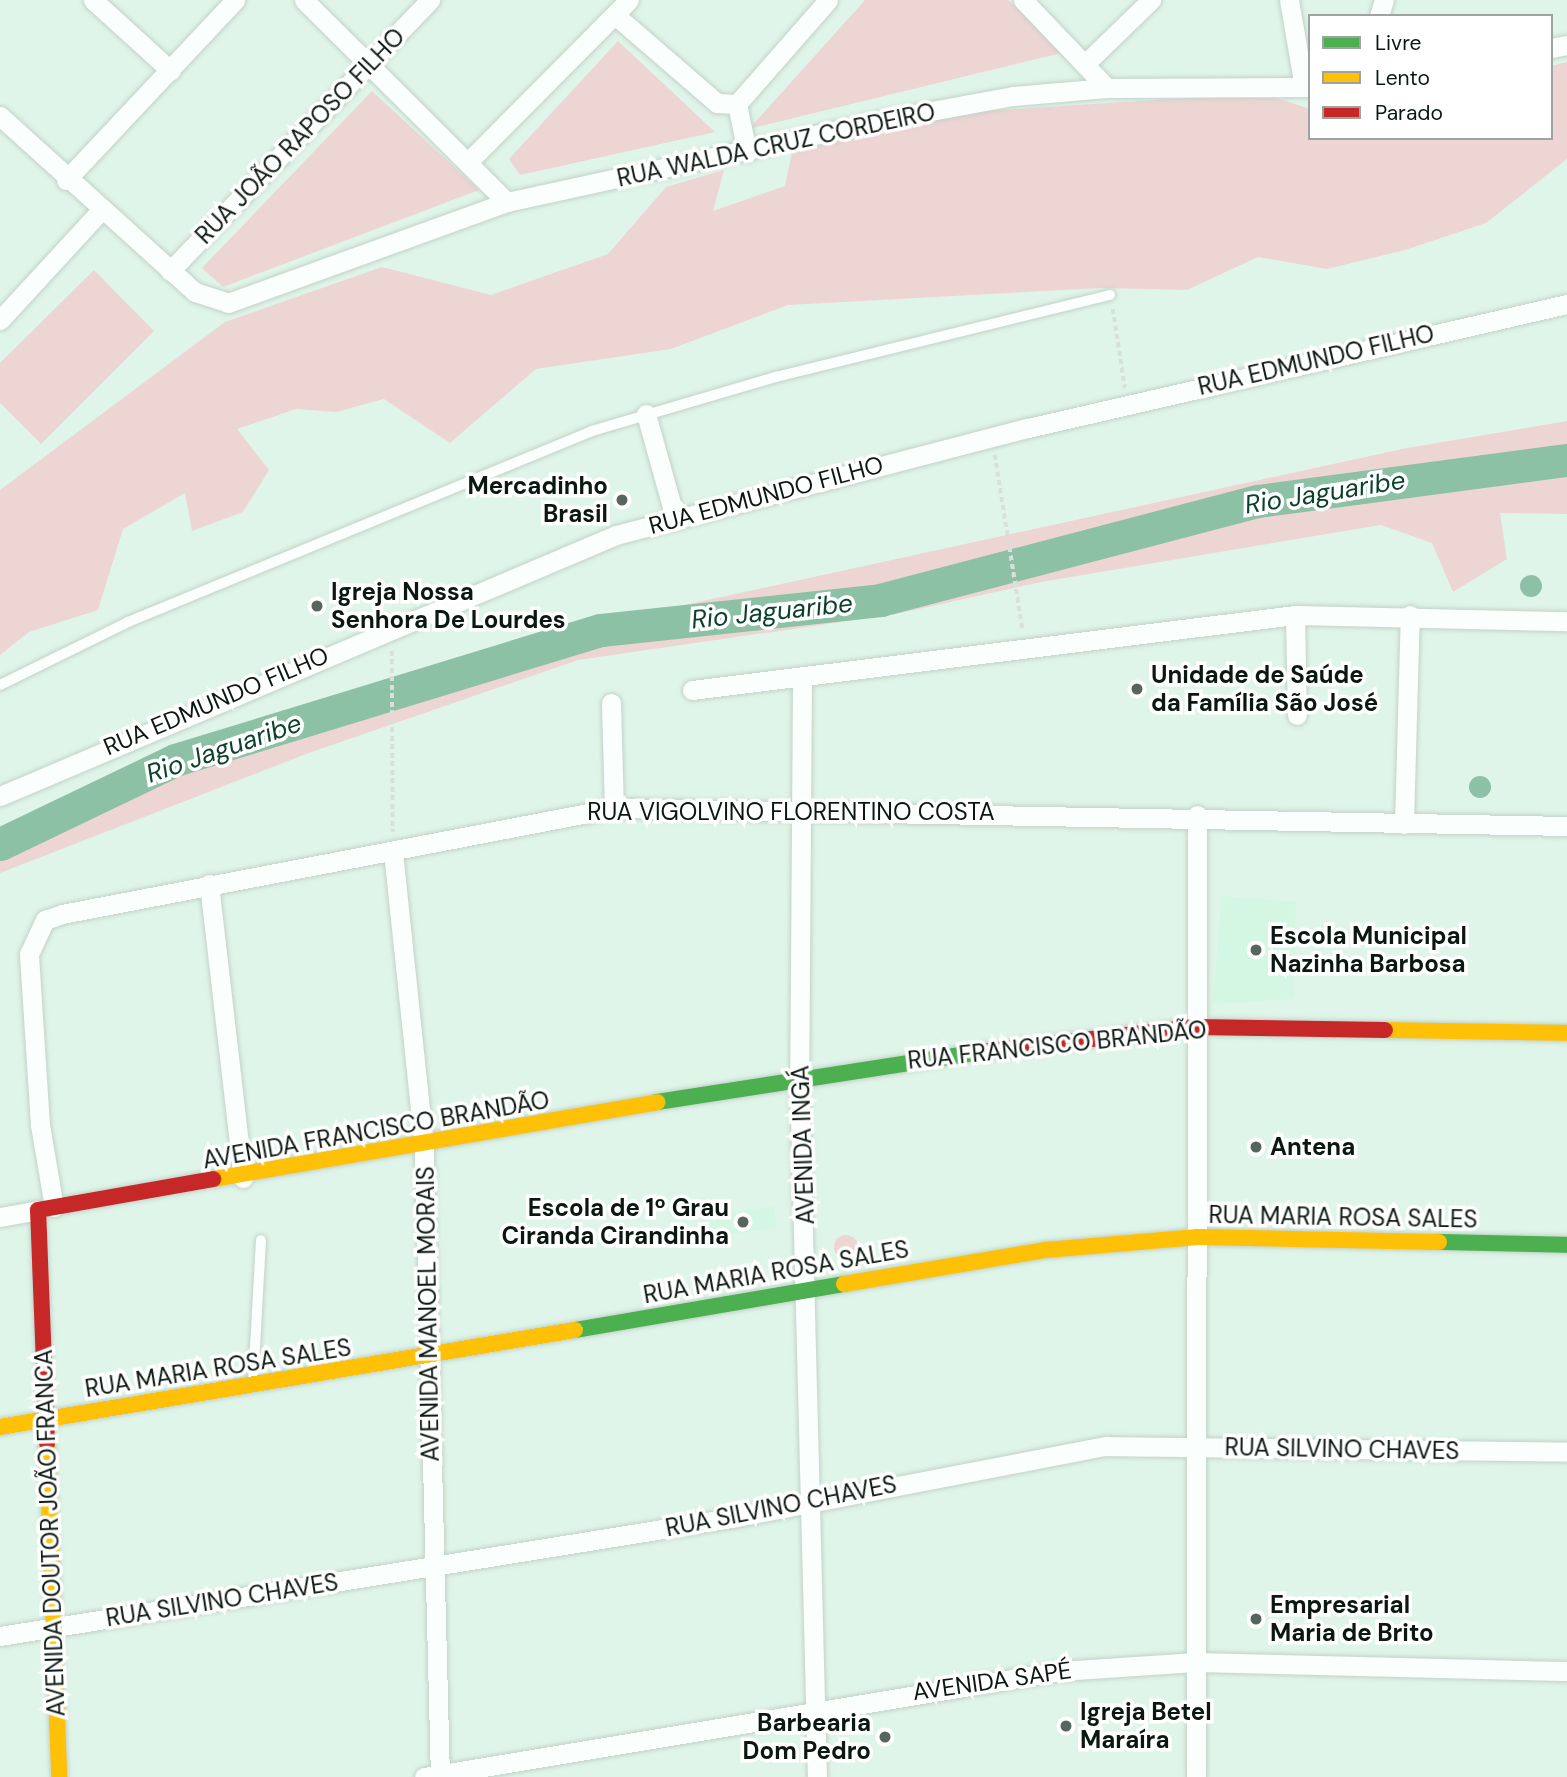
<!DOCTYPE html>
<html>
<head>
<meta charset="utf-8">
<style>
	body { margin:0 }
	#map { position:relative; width:1567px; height:1777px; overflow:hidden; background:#e0f5e9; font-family:"DM Sans",sans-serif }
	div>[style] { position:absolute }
	.built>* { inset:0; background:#d4f7e4; transform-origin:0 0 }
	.green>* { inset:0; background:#edd5d4 }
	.round { border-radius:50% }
	.water>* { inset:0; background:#8dc1a6 }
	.river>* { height:33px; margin:-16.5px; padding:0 16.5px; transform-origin:16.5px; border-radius:16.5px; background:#8dc1a6 }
	.path>* { height:3.5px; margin-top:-1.75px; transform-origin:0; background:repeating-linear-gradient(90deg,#d9e0dc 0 5px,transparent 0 8.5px) }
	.roads { filter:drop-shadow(0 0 2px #c2d2c8) drop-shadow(0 0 2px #c2d2c8) }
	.lane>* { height:10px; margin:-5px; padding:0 5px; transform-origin:5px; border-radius:5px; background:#fafefc }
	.street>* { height:19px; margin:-9.5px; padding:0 9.5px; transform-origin:9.5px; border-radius:9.5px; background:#fafefc }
	.fast>* { height:16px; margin:-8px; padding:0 8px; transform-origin:8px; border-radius:8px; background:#4caf50 }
	.slow>* { height:16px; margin:-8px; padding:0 8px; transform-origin:8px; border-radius:8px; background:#ffc107 }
	.jam>* { height:16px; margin:-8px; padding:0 8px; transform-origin:8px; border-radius:8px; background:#c62828 }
	.dots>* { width:19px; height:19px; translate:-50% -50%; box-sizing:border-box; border:4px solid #fff; border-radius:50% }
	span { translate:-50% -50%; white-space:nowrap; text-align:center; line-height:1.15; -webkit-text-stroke:7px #fff; paint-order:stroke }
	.street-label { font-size:24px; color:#0b1811 }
	.poi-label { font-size:24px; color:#0b1811; font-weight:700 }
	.right { translate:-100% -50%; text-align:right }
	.left { translate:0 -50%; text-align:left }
	.water-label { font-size:26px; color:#0c422b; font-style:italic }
	.legend { position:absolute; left:1308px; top:14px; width:245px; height:126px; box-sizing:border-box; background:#fff; border:2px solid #9da3a0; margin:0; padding:9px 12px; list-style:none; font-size:21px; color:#0b1811 }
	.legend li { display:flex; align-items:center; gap:14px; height:35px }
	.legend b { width:35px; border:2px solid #9da3a0 }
</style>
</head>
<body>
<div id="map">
	<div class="built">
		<div style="clip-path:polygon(1222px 896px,1296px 902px,1294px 999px,1212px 1004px)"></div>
		<div style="left:774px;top:1206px;width:22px;height:66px;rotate:82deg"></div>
	</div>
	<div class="green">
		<div style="clip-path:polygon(865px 0,1008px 0,1065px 52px,749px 129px)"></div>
		<div style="clip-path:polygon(618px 41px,715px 132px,520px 175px,509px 159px)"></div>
		<div style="clip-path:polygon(1567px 62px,1567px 159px,1486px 223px,1405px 250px,1327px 269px,1258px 257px,1187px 290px,1101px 288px,788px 305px,671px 349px,536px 369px,450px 443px,384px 399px,336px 412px,296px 409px,237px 429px,269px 470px,243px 512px,192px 531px,185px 493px,123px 529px,98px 610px,29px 632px,0 655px,0 490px,225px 322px,382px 267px,491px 295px,608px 254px,666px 187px,724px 170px,713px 211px,785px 186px,792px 152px,968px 112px,1262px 93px,1310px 109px,1310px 138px,1551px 138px,1551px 66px)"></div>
		<div style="clip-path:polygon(372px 91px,479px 190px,223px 287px,202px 268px)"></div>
		<div style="clip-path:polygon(94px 270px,154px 331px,41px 444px,0 403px,0 363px)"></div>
		<div style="clip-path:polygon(1567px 421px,1567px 514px,1500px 513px,1507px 559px,1453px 592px,1432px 543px,1381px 525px,1041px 582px,896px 614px,578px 660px,306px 754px,0 873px,0 836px,211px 739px,491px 647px,1407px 448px)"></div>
		<div class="round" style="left:834px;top:1235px;width:24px;height:24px"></div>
	</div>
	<div class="water">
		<div class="round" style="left:1520px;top:575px;width:22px;height:22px"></div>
		<div class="round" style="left:1469px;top:776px;width:22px;height:22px"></div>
	</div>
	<div class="river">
		<div style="left:0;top:844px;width:194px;rotate:-25.6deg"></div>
		<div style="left:175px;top:760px;width:445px;rotate:-17deg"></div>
		<div style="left:601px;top:630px;width:281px;rotate:-6.1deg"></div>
		<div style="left:880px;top:600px;width:391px;rotate:-14.7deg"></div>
		<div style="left:1258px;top:501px;width:312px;rotate:-7.6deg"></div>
	</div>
	<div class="path">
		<div style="left:1113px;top:309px;width:80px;rotate:81.4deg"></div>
		<div style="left:995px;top:455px;width:178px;rotate:81deg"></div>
		<div style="left:392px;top:651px;width:181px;rotate:89.7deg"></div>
	</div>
	<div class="roads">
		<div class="lane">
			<div style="left:0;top:685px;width:143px;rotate:-26.2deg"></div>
			<div style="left:128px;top:622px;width:502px;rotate:-22.37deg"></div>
			<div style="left:592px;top:431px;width:192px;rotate:-16.4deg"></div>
			<div style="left:776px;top:377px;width:344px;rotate:-13.8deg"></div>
			<div style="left:253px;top:1383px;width:143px;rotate:-86.8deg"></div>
		</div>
		<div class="street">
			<div style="left:93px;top:0;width:105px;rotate:42.3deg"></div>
			<div style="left:304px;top:0;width:286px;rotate:44.9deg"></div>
			<div style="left:1023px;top:0;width:122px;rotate:46.3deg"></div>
			<div style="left:1289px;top:0;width:88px;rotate:80.2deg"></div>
			<div style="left:615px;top:15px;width:135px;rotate:40.8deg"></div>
			<div style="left:717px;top:103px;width:20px;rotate:3deg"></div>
			<div style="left:1379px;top:16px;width:17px;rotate:-73deg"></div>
			<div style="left:1551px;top:48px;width:16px;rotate:-11deg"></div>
			<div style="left:1088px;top:61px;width:88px;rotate:-44.1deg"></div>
			<div style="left:737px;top:104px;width:138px;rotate:-48.8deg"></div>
			<div style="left:737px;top:104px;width:49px;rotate:78.2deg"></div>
			<div style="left:0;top:116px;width:263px;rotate:42.1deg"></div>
			<div style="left:195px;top:292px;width:35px;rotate:18deg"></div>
			<div style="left:228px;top:303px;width:297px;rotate:-19.9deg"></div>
			<div style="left:507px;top:202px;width:384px;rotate:-12.3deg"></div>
			<div style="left:882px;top:120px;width:133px;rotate:-10.4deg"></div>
			<div style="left:1013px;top:96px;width:94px;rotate:-4.9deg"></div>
			<div style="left:1107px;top:88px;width:203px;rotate:-0.3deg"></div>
			<div style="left:468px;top:162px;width:228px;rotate:-45.2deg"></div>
			<div style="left:66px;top:180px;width:247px;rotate:-46.8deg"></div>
			<div style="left:170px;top:271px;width:376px;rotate:-46.2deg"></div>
			<div style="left:0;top:320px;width:149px;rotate:-47.4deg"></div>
			<div style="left:646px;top:414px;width:108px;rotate:74.4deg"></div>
			<div style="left:1295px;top:615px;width:100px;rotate:88.9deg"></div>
			<div style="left:802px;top:680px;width:397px;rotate:90.4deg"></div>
			<div style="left:799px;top:1077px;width:700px;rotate:88.53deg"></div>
			<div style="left:692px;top:690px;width:608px;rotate:-7.09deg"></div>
			<div style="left:1295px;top:615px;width:272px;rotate:1.3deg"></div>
			<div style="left:611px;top:703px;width:105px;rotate:88.4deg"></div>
			<div style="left:0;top:796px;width:669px;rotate:-22.96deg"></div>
			<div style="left:616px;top:535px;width:426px;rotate:-14.6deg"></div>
			<div style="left:1028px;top:428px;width:553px;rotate:-12.96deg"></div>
			<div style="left:1404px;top:824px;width:209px;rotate:-88.4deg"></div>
			<div style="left:393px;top:852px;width:296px;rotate:84deg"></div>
			<div style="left:424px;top:1146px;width:631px;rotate:88.55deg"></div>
			<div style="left:209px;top:884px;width:296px;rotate:83.4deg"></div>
			<div style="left:54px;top:1207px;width:83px;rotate:-99.7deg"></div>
			<div style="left:40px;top:1125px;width:171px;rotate:-93.7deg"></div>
			<div style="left:29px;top:954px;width:38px;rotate:-65deg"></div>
			<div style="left:45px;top:920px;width:18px;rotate:-19deg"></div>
			<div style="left:62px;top:914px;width:562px;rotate:-10.87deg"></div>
			<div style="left:614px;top:808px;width:953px;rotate:1.08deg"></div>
			<div style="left:0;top:1217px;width:39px;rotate:-10deg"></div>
			<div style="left:0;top:1636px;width:740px;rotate:-9.17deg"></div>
			<div style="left:731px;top:1518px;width:382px;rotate:-10.9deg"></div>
			<div style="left:1106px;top:1446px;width:461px;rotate:0.7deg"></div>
			<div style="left:424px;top:1777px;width:645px;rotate:-9.46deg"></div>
			<div style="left:1060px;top:1671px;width:136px;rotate:-3.8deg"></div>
			<div style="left:1196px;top:1662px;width:371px;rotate:1.4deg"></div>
			<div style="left:1196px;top:1777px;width:962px;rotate:-89.94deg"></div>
		</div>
		<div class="fast">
			<div style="left:657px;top:1102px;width:327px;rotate:-8.8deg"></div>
			<div style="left:1439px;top:1242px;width:128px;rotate:1.3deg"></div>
			<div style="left:575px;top:1330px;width:273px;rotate:-9.7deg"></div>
		</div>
		<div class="slow">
			<div style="left:1385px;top:1030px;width:182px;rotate:0.9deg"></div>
			<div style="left:213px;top:1179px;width:451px;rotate:-9.8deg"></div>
			<div style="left:844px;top:1284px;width:205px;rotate:-9.6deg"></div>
			<div style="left:1046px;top:1250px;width:152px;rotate:-4.9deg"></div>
			<div style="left:1197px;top:1237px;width:242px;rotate:1.2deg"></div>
			<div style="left:0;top:1427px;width:583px;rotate:-9.58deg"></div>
			<div style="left:47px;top:1443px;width:334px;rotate:87.9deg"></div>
		</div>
		<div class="jam">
			<div style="left:980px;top:1052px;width:217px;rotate:-6.6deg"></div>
			<div style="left:1196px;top:1027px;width:189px;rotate:0.9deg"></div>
			<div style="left:47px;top:1443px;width:233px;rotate:-92.2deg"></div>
			<div style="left:38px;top:1210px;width:178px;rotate:-10deg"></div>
		</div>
	</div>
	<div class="dots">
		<div style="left:622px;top:500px;background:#56655d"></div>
		<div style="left:317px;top:606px;background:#56655d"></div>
		<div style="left:1137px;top:689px;background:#56655d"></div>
		<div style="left:1256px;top:950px;background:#56655d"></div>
		<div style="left:1256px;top:1147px;background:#56655d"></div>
		<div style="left:743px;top:1222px;background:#56655d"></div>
		<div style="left:1256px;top:1619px;background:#56655d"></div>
		<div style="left:1066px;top:1726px;background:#56655d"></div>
		<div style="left:885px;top:1737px;background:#56655d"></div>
	</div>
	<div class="street-label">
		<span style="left:300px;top:136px;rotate:-46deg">RUA JOÃO RAPOSO FILHO</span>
		<span style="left:776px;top:145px;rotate:-12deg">RUA WALDA CRUZ CORDEIRO</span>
		<span style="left:1316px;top:360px;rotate:-13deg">RUA EDMUNDO FILHO</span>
		<span style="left:766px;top:495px;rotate:-15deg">RUA EDMUNDO FILHO</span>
		<span style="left:216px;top:701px;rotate:-23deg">RUA EDMUNDO FILHO</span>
		<span style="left:791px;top:812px">RUA VIGOLVINO FLORENTINO COSTA</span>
		<span style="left:1057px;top:1045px;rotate:-6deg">RUA FRANCISCO BRANDÃO</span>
		<span style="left:376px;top:1130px;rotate:-10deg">AVENIDA FRANCISCO BRANDÃO</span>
		<span style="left:803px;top:1145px;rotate:-92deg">AVENIDA INGÁ</span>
		<span style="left:1343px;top:1217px;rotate:1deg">RUA MARIA ROSA SALES</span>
		<span style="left:776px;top:1272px;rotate:-10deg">RUA MARIA ROSA SALES</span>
		<span style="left:428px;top:1314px;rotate:-91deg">AVENIDA MANOEL MORAIS</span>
		<span style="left:218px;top:1368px;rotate:-9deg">RUA MARIA ROSA SALES</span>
		<span style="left:1342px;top:1449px;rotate:1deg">RUA SILVINO CHAVES</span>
		<span style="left:781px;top:1506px;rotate:-11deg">RUA SILVINO CHAVES</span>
		<span style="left:50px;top:1533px;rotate:-92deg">AVENIDA DOUTOR JOÃO FRANCA</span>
		<span style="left:222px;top:1600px;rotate:-9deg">RUA SILVINO CHAVES</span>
		<span style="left:992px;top:1681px;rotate:-8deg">AVENIDA SAPÉ</span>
	</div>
	<div class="poi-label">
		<span class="right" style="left:608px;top:500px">Mercadinho<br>Brasil</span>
		<span class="left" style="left:331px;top:606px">Igreja Nossa<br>Senhora De Lourdes</span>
		<span class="left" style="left:1151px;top:689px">Unidade de Saúde<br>da Família São José</span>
		<span class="left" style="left:1270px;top:950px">Escola Municipal<br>Nazinha Barbosa</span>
		<span class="left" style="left:1270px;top:1147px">Antena</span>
		<span class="right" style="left:729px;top:1222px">Escola de 1º Grau<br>Ciranda Cirandinha</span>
		<span class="left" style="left:1270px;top:1619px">Empresarial<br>Maria de Brito</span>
		<span class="left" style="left:1080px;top:1726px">Igreja Betel<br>Maraíra</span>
		<span class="right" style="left:871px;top:1737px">Barbearia<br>Dom Pedro</span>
	</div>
	<div class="water-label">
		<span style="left:1325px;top:493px;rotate:-9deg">Rio Jaguaribe</span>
		<span style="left:772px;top:612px;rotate:-6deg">Rio Jaguaribe</span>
		<span style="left:224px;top:749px;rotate:-19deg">Rio Jaguaribe</span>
	</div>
	<ul class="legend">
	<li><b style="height:9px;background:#4caf50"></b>Livre</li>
	<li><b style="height:9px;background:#ffc107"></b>Lento</li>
	<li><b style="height:9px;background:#c62828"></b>Parado</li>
	</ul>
</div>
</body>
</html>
